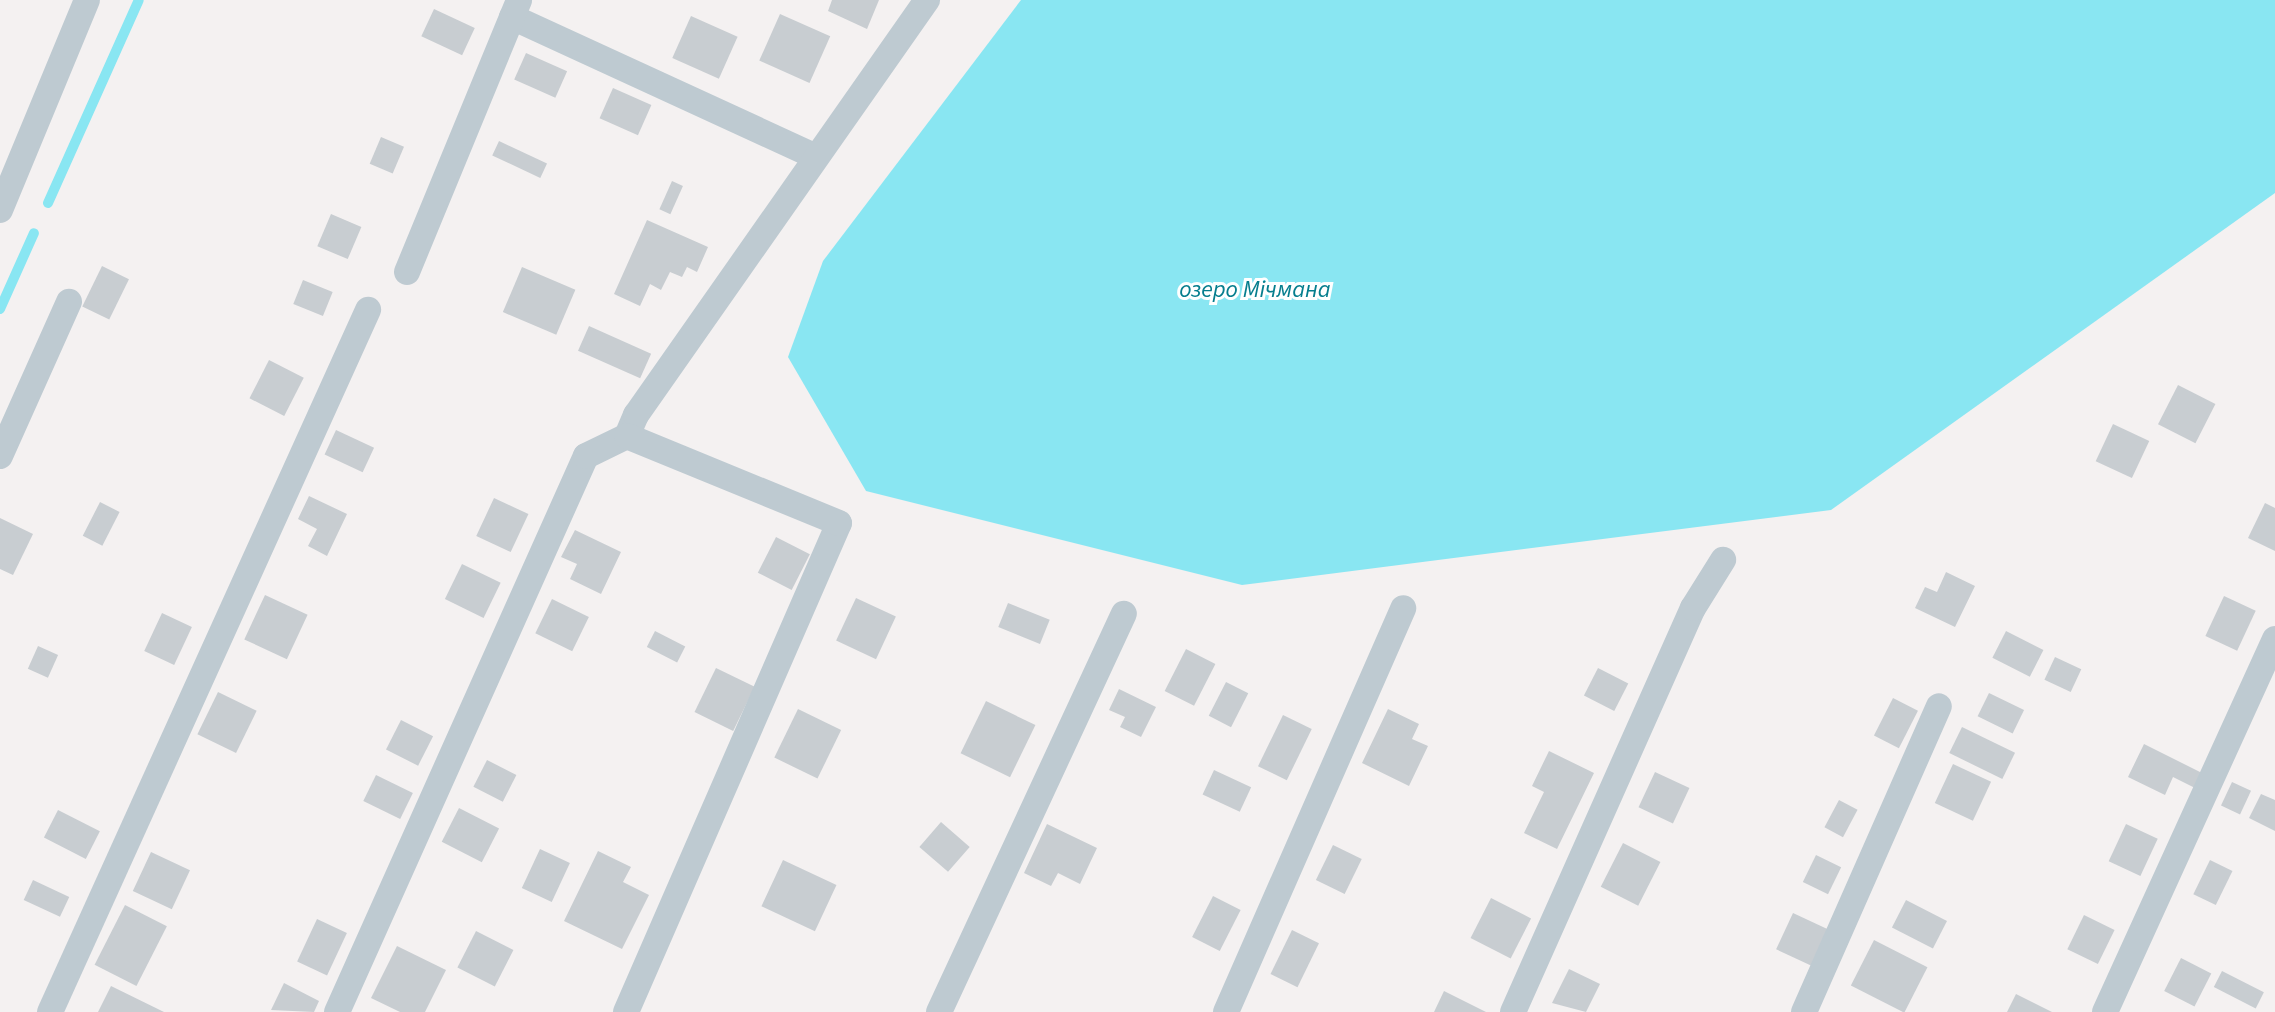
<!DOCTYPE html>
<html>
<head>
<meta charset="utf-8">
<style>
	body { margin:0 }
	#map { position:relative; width:2275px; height:1012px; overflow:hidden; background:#f4f1f1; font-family:"Source Sans 3",sans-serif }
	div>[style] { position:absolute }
	.water>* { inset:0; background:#89e6f2 }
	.stream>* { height:10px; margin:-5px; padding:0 5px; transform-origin:5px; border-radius:5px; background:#89e6f2 }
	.building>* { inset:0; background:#c8cdd1; transform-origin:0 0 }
	.street>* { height:26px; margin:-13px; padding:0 13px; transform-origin:13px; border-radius:13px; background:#becad1 }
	span { translate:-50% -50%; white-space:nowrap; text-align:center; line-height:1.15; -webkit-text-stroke:6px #fff; paint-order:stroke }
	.water-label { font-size:24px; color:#067e8e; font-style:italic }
</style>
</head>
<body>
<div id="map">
	<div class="water">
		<div style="clip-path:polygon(1021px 0,2275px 0,2275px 193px,1831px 510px,1242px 585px,866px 491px,788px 357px,823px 261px)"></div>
	</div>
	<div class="stream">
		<div style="left:48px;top:203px;width:222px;rotate:-65.9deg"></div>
		<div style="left:0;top:309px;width:83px;rotate:-65.9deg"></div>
	</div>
	<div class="building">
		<div style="clip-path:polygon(832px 0,879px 0,867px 29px,828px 11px)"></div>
		<div style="left:434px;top:9px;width:45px;height:30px;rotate:25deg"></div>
		<div style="left:780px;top:14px;width:55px;height:51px;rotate:24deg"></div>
		<div style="left:691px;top:16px;width:51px;height:46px;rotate:24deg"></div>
		<div style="left:526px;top:53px;width:45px;height:29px;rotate:24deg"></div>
		<div style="left:613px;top:88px;width:42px;height:33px;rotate:24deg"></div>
		<div style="left:381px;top:137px;width:25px;height:29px;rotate:23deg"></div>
		<div style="left:499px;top:141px;width:53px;height:16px;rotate:25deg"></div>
		<div style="left:672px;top:181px;width:12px;height:31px;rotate:24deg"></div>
		<div style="left:331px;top:214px;width:33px;height:35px;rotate:23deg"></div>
		<div style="clip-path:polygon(647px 220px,708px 247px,697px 272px,687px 267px,682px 277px,670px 272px,661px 290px,650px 284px,640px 306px,614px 294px)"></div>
		<div style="left:102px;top:266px;width:30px;height:45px;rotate:26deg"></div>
		<div style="left:522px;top:267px;width:58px;height:49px;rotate:23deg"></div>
		<div style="left:303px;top:280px;width:32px;height:26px;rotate:22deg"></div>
		<div style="left:589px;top:326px;width:68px;height:27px;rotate:24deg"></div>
		<div style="left:269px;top:360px;width:39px;height:43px;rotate:27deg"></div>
		<div style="left:2178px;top:385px;width:42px;height:44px;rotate:27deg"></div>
		<div style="left:2113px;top:424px;width:40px;height:41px;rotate:25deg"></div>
		<div style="left:336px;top:430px;width:42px;height:27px;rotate:25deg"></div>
		<div style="clip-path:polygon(309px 496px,347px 514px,327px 556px,308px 546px,317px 529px,298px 519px)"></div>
		<div style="left:494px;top:498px;width:38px;height:42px;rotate:25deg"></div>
		<div style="left:100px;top:502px;width:22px;height:38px;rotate:27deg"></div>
		<div style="clip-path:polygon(2265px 503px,2275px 508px,2275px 551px,2248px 538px)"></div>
		<div style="clip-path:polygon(0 518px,33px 534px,13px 575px,0 569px)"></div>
		<div style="clip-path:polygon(575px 530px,621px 552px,601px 594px,570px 579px,577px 564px,561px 557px)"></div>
		<div style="left:776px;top:537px;width:38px;height:40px;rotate:27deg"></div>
		<div style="left:462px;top:564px;width:43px;height:39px;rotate:26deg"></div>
		<div style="clip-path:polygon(1946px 572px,1975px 586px,1955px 627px,1915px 608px,1925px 587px,1937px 592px)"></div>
		<div style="left:265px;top:595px;width:47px;height:49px;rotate:25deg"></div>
		<div style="left:2224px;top:596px;width:35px;height:44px;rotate:25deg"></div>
		<div style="left:856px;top:598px;width:44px;height:47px;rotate:25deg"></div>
		<div style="left:552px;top:599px;width:41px;height:38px;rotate:26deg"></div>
		<div style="left:1008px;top:603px;width:45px;height:26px;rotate:22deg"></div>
		<div style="left:162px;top:613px;width:33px;height:42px;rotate:25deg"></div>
		<div style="left:655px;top:631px;width:34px;height:18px;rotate:27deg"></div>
		<div style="left:2006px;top:631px;width:42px;height:30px;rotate:27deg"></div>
		<div style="left:38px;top:646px;width:22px;height:25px;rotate:24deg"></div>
		<div style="left:1186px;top:649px;width:33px;height:47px;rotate:27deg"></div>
		<div style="left:2055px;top:657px;width:29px;height:25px;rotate:25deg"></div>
		<div style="left:716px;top:668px;width:43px;height:49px;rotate:26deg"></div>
		<div style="left:1598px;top:668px;width:34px;height:31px;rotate:27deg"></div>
		<div style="left:1226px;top:682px;width:25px;height:38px;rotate:27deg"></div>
		<div style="clip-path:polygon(1119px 689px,1156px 707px,1141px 737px,1120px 727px,1125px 717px,1109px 710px)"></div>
		<div style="left:218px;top:692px;width:43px;height:47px;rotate:26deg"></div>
		<div style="left:1989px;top:693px;width:39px;height:26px;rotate:26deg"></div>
		<div style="left:1893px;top:698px;width:28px;height:42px;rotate:27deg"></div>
		<div style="left:986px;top:701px;width:55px;height:58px;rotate:26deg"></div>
		<div style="left:798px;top:709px;width:48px;height:54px;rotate:26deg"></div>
		<div style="clip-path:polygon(1388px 709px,1419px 724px,1412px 739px,1428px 746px,1409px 786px,1362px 763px)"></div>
		<div style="left:1283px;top:715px;width:32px;height:57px;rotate:26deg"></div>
		<div style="left:401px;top:720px;width:36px;height:33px;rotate:27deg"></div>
		<div style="left:1962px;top:727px;width:59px;height:29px;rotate:26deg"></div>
		<div style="clip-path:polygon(2144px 744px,2204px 774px,2197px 789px,2173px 777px,2165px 795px,2128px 777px)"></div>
		<div style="clip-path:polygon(1549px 751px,1594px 773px,1557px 849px,1524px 833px,1544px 792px,1532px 786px)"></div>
		<div style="left:487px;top:760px;width:33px;height:30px;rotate:27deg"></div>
		<div style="left:1953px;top:764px;width:42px;height:43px;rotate:25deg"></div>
		<div style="left:1214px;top:770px;width:41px;height:27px;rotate:25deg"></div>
		<div style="left:1655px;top:772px;width:38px;height:39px;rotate:25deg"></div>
		<div style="left:376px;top:775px;width:41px;height:29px;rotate:26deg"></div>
		<div style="left:2232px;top:782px;width:21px;height:26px;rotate:25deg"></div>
		<div style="clip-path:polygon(2261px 794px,2275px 800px,2275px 831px,2249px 818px)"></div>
		<div style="left:1839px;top:800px;width:21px;height:31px;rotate:28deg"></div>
		<div style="left:459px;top:808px;width:45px;height:38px;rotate:27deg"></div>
		<div style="left:58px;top:810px;width:47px;height:31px;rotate:27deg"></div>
		<div style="left:941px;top:822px;width:38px;height:33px;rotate:41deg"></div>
		<div style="clip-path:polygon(1047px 824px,1097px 848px,1080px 884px,1058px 873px,1051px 886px,1024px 873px)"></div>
		<div style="left:2126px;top:824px;width:35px;height:41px;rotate:25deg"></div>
		<div style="left:1623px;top:843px;width:42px;height:49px;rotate:27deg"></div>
		<div style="left:1333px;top:845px;width:32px;height:39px;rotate:26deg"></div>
		<div style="left:540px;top:849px;width:33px;height:43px;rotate:25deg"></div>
		<div style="clip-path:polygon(598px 851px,631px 867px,623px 882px,649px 895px,622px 949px,564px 921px)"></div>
		<div style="left:151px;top:852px;width:43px;height:43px;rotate:25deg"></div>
		<div style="left:1816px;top:855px;width:28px;height:30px;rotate:26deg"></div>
		<div style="left:783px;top:860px;width:59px;height:51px;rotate:25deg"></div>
		<div style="left:2210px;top:860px;width:25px;height:38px;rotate:26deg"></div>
		<div style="left:33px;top:880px;width:40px;height:22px;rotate:25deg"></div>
		<div style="left:1213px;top:896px;width:31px;height:46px;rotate:27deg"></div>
		<div style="left:1491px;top:898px;width:45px;height:45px;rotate:27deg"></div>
		<div style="left:1906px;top:900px;width:46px;height:31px;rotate:27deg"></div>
		<div style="left:125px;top:905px;width:47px;height:67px;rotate:27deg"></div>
		<div style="left:1793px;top:913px;width:42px;height:40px;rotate:25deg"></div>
		<div style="left:2084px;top:915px;width:34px;height:38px;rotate:26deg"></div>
		<div style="left:317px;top:919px;width:33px;height:47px;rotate:25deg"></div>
		<div style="left:1292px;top:930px;width:30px;height:49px;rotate:26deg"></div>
		<div style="left:476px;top:931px;width:42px;height:41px;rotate:27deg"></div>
		<div style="left:1874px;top:940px;width:60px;height:51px;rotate:27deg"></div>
		<div style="clip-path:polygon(397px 946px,446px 970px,425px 1012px,400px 1012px,371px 998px)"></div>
		<div style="left:2181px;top:958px;width:34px;height:37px;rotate:27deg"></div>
		<div style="clip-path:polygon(1569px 969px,1600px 984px,1586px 1012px,1552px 1003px)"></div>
		<div style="left:2222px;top:971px;width:47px;height:18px;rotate:27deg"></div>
		<div style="clip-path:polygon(284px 983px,319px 1001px,314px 1012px,271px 1010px)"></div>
		<div style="clip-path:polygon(111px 986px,164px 1012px,98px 1012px)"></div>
		<div style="clip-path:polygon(1444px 991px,1486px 1012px,1434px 1012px)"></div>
		<div style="clip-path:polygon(2016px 994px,2052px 1012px,2007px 1012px)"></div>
	</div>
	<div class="street">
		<div style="left:512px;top:17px;width:332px;rotate:24.7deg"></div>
		<div style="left:0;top:210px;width:227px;rotate:-67.5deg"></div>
		<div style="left:407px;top:272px;width:294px;rotate:-67.6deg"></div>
		<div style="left:0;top:456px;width:169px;rotate:-65.9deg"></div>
		<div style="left:50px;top:1012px;width:771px;rotate:-65.63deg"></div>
		<div style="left:337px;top:1012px;width:609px;rotate:-65.88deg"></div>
		<div style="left:586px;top:456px;width:46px;rotate:-26deg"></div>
		<div style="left:627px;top:436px;width:23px;rotate:-67deg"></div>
		<div style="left:636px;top:415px;width:507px;rotate:-54.96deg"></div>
		<div style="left:626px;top:1012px;width:533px;rotate:-66.46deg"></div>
		<div style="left:839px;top:523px;width:229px;rotate:-157.7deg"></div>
		<div style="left:939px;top:1012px;width:439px;rotate:-65.1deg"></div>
		<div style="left:1226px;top:1012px;width:441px;rotate:-66.3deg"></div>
		<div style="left:1513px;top:1012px;width:442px;rotate:-66deg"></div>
		<div style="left:1693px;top:608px;width:57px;rotate:-58deg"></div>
		<div style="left:1804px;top:1012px;width:334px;rotate:-66.2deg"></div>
		<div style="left:2105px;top:1012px;width:410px;rotate:-65.5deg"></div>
	</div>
	<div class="water-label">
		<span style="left:1255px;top:290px">озеро Мічмана</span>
	</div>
</div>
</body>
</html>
